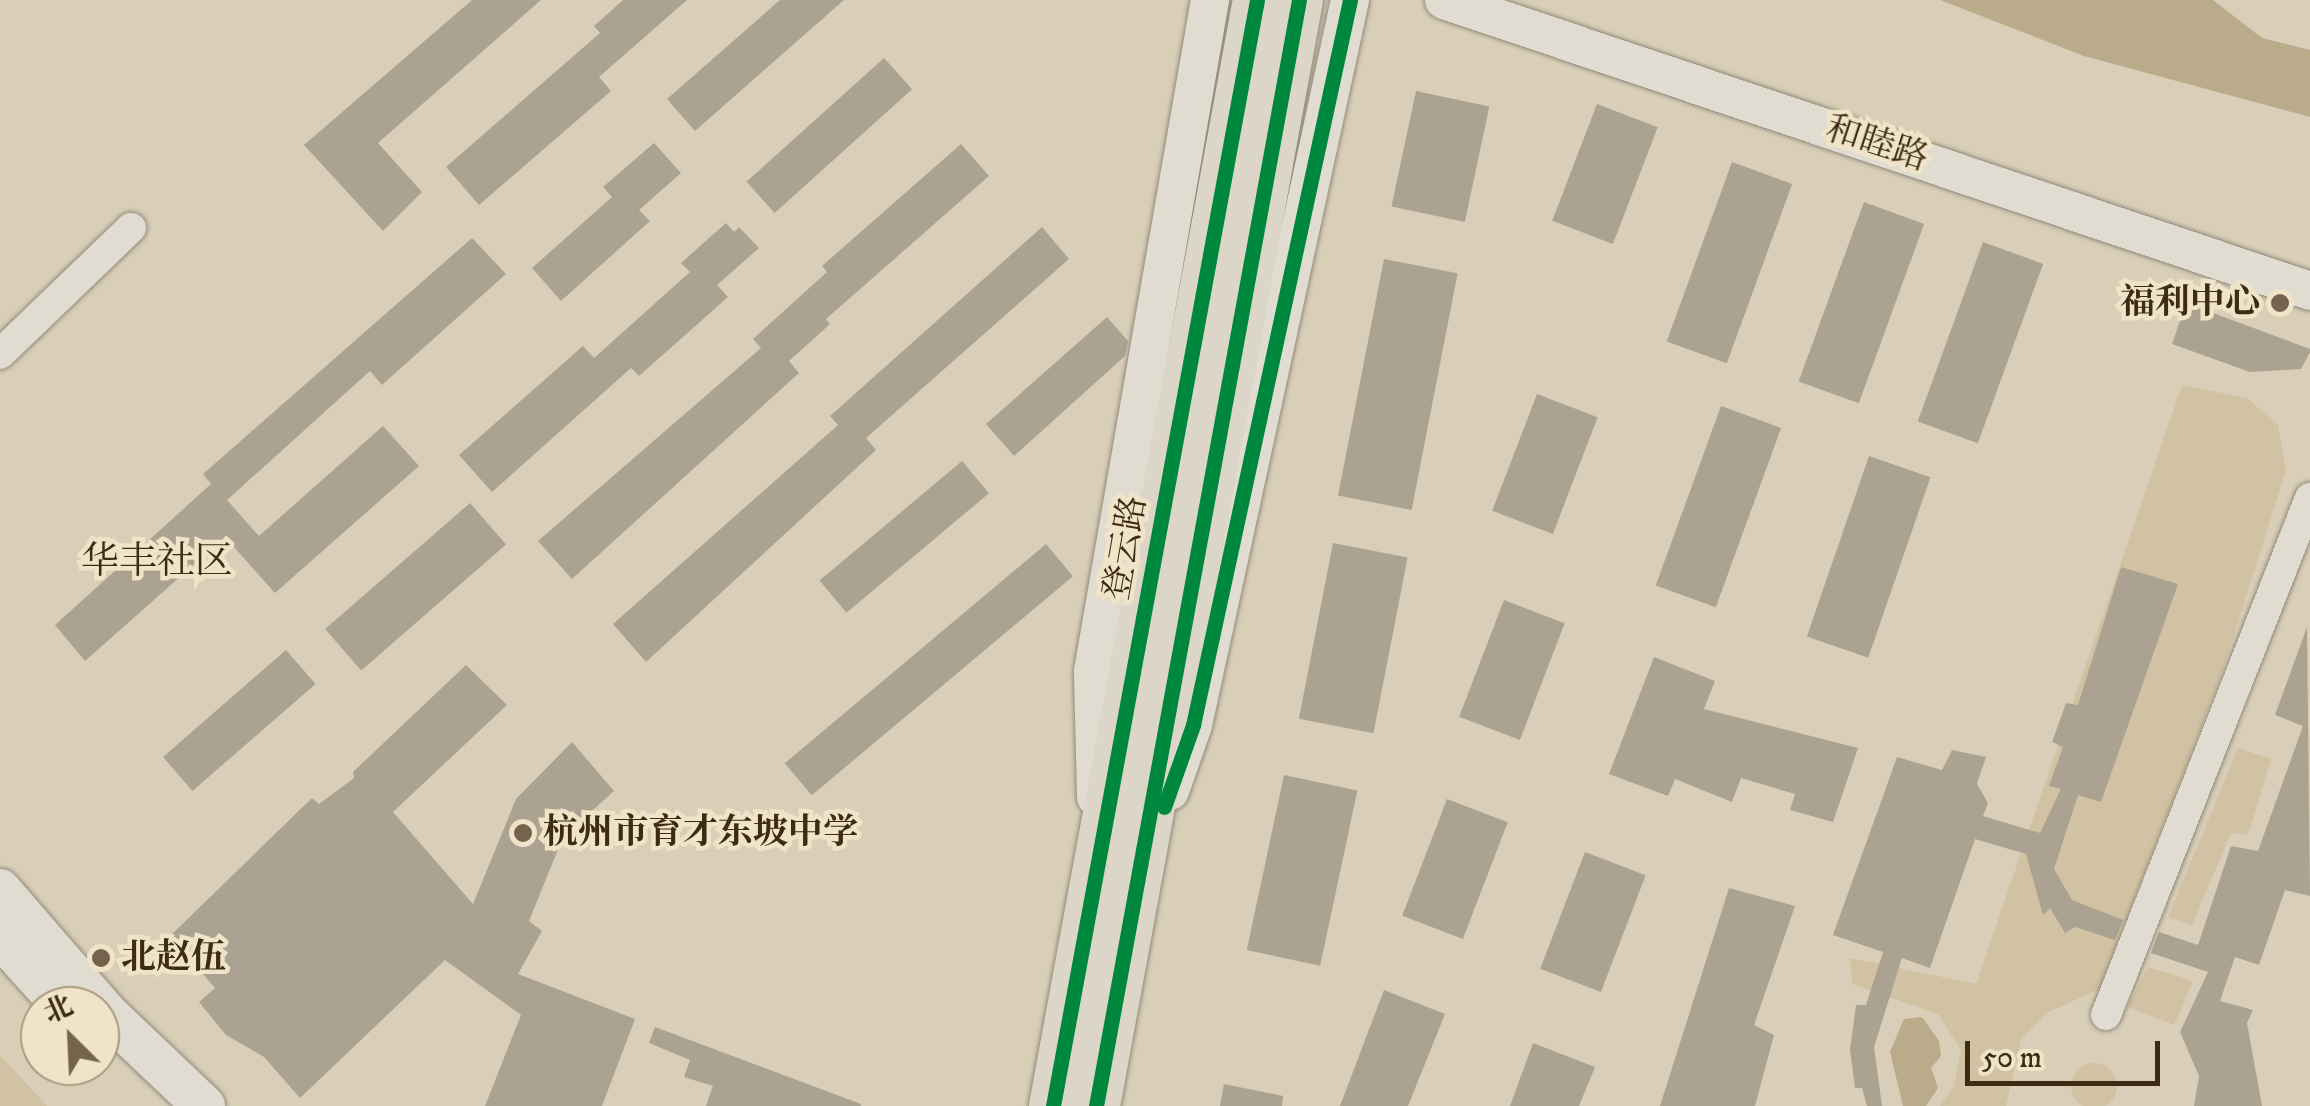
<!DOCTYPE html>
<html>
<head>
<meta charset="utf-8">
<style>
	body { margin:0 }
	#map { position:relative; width:2310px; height:1106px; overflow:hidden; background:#d9cfb8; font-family:"IM FELL DW Pica","Noto Serif SC",serif }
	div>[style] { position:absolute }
	.green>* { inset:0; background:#d0c2a3 }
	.round { border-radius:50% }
	.water>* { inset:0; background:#baab8b }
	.building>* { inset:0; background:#aba292; transform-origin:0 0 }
	.roads { filter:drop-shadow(0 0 2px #928a7b) drop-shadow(0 0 2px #928a7b) }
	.minor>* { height:30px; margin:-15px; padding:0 15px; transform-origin:15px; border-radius:15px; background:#e1dcd1 }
	.tertiary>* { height:38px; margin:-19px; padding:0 19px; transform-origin:19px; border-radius:19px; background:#e1dcd1 }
	.secondary>* { height:42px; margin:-21px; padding:0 21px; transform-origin:21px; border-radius:21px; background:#e1dcd1 }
	.primary>* { height:48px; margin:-24px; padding:0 24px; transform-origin:24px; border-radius:24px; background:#dcd6c8 }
	.cycleway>* { height:15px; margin:-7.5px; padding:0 7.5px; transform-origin:7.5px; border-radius:7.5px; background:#00873e }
	.dots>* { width:28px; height:28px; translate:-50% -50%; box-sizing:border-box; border:5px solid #efe4c8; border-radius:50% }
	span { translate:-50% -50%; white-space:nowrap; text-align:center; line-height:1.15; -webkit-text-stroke:9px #efe4c8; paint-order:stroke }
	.street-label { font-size:35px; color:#3d2b15 }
	.poi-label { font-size:35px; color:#3d2b15; font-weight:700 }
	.right { translate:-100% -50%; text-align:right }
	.left { translate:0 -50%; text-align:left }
	.neighbourhood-label { font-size:38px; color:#3d2b15 }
	.north { position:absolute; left:20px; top:986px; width:100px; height:100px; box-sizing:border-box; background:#efe4c8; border:2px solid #a89a80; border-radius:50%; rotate:336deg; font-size:28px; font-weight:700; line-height:40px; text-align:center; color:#3d2b15 }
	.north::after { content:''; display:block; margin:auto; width:35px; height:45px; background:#74644e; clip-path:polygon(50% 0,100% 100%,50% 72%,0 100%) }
	.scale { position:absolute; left:1965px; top:1041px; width:195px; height:45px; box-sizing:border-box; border:5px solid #3d2b15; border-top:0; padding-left:12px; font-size:30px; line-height:35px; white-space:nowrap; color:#3d2b15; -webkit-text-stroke:8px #efe4c8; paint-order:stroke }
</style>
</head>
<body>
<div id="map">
	<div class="green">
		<div style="clip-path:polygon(2182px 385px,2247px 398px,2278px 425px,2286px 470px,2223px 670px,2099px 989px,2047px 1013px,2021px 1039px,2006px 1106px,1940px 1106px,1954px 1086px,1961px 1050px,1938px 1014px,1852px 984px,1850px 958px,1976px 984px)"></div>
		<div style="clip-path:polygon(2238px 748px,2271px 759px,2248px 835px,2231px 833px,2192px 925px,2168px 917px)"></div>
		<div style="clip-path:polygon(2148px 967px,2193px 981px,2174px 1025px,2128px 1007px)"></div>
		<div style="clip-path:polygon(0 1055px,47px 1106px,0 1106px)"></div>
		<div class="round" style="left:2071px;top:1063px;width:46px;height:46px"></div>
	</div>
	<div class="water">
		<div style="clip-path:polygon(1940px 0,2213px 0,2262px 38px,2310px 50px,2310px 117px,2084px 56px)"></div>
		<div style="clip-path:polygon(1922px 1017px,1939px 1041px,1941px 1056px,1931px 1068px,1938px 1088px,1926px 1106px,1903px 1106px,1890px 1052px,1904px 1019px)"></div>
	</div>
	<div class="building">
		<div style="clip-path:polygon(472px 0,541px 0,378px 143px,422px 192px,383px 231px,304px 145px)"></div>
		<div style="clip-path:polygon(623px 0,687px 0,599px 77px,611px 91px,479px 205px,446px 167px,600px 33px,594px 26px)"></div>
		<div style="clip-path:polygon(780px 0,844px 0,695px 131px,667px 99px)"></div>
		<div style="left:884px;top:58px;width:42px;height:185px;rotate:48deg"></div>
		<div style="left:1416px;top:91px;width:75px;height:118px;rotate:12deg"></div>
		<div style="left:1597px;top:104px;width:65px;height:125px;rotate:21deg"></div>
		<div style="clip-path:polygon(654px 143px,681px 173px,639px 210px,650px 221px,561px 301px,532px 268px,612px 197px,603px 187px)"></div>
		<div style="clip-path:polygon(961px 144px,989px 176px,826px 319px,830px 324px,789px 361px,799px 373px,572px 579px,538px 541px,761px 348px,753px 339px,827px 272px,822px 266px)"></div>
		<div style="left:1732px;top:162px;width:64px;height:191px;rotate:20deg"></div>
		<div style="left:1864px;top:202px;width:64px;height:191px;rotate:20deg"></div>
		<div style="clip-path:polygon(726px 223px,734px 232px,739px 227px,759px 248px,717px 285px,728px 297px,639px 376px,631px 368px,492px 492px,459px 455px,583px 346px,594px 358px,690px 272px,681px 263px)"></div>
		<div style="clip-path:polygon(1042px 227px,1069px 259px,866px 438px,876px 450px,646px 662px,613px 624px,838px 425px,830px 416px)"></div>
		<div style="clip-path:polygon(472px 238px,506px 274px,382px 385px,370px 371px,227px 500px,259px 536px,383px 426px,419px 466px,275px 593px,225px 537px,85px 661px,55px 625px,211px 484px,203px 474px)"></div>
		<div style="left:1983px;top:242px;width:64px;height:191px;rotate:20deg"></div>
		<div style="left:1384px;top:259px;width:75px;height:241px;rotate:11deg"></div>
		<div style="clip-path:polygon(2186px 303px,2310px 349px,2310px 352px,2301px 369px,2250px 372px,2172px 344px)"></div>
		<div style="clip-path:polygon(1107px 317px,1128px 341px,1125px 356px,1014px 456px,986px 424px)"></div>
		<div style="left:1537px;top:394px;width:65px;height:125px;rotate:21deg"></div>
		<div style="left:1721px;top:406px;width:64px;height:191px;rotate:20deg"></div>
		<div style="left:1869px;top:456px;width:65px;height:191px;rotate:19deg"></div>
		<div style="left:962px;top:461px;width:42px;height:186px;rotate:50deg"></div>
		<div style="left:470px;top:503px;width:55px;height:192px;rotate:49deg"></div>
		<div style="left:1333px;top:543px;width:76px;height:179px;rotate:11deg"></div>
		<div style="left:1046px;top:544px;width:42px;height:341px;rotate:50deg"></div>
		<div style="clip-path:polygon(2121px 567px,2178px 584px,2101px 802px,2078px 795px,2054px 869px,2072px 900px,2123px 920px,2115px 940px,2075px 927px,2065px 933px,2050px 908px,2043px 915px,2026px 854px,1975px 839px,1930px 968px,1902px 958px,1874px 1047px,1882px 1106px,1867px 1106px,1862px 1088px,1855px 1088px,1850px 1050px,1856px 1005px,1866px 1005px,1883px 952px,1833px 935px,1897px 757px,1942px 770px,1952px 750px,1986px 757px,1977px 784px,1988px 803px,1983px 816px,2040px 833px,2061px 789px,2049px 786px,2063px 747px,2052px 742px,2066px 703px,2078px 705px)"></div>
		<div style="left:1504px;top:600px;width:65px;height:125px;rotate:21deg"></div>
		<div style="clip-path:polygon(2307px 627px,2310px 896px,2285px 890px,2259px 965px,2235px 957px,2220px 1001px,2253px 1010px,2247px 1023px,2262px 1106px,2194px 1106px,2199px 1076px,2180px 1032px,2208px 972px,2151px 953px,2159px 932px,2198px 945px,2231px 846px,2258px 851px,2303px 726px,2275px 715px)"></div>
		<div style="left:286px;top:650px;width:45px;height:163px;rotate:49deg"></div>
		<div style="clip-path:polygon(1654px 657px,1715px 681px,1704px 709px,1858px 748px,1833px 822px,1790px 810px,1795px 794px,1741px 778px,1732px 802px,1675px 779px,1668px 796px,1609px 774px)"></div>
		<div style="clip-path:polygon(466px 665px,507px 705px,393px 812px,473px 904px,516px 799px,572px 742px,614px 791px,563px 837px,529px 921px,542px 931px,518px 974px,635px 1019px,602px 1106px,485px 1106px,521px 1015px,445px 960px,300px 1098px,264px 1057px,226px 1035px,199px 1002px,215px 988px,170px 936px,312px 798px,319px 804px,354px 778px,353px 772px)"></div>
		<div style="left:1284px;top:775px;width:75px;height:179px;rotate:12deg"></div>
		<div style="left:1447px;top:799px;width:65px;height:125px;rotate:21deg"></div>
		<div style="left:1585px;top:852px;width:65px;height:125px;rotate:21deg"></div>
		<div style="clip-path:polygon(1729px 888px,1795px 906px,1754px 1025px,1774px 1035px,1755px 1106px,1660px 1106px)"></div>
		<div style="clip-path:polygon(1384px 990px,1445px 1014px,1408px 1106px,1340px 1106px)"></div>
		<div style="clip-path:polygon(655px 1027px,861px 1104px,861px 1106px,706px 1106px,713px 1086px,684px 1077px,690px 1060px,649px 1043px)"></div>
		<div style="clip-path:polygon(1533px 1043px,1595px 1067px,1579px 1106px,1510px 1106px)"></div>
		<div style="clip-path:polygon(1224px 1084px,1283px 1096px,1282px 1106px,1220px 1106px)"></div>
	</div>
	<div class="roads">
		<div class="minor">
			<div style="left:0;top:354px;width:182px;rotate:-43.9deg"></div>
			<div style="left:2106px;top:1015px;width:556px;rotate:-68.47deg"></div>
		</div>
		<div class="tertiary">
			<div style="left:1444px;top:0;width:914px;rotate:18.57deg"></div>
			<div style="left:1170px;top:791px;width:70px;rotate:-70.8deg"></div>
			<div style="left:1193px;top:725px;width:742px;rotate:-77.78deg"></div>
			<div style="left:1096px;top:797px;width:126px;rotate:-91.4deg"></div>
			<div style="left:1093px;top:671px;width:681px;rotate:-80.11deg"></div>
		</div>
		<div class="secondary">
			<div style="left:0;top:890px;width:164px;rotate:49.2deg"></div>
			<div style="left:107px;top:1014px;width:134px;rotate:43.5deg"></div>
			<div style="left:0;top:936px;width:94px;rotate:48deg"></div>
		</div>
		<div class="primary">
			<div style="left:1053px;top:1106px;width:1125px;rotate:-79.55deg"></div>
			<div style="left:1096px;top:1106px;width:1124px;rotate:-79.6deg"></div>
		</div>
	</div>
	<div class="cycleway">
		<div style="left:1164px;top:807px;width:87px;rotate:-70.5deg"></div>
		<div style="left:1193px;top:725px;width:742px;rotate:-77.78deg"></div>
		<div style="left:1053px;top:1106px;width:1125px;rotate:-79.55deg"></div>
		<div style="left:1096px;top:1106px;width:1124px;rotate:-79.6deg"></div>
	</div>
	<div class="dots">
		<div style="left:2280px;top:303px;background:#74644e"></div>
		<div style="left:523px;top:833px;background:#74644e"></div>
		<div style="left:101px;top:958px;background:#74644e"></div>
	</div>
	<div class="street-label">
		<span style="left:1877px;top:144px;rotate:18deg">和睦路</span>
		<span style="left:1126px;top:548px;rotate:-80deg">登云路</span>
	</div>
	<div class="poi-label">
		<span class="right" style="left:2260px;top:303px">福利中心</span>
		<span class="left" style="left:543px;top:833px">杭州市育才东坡中学</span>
		<span class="left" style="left:121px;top:958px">北赵伍</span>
	</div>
	<div class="neighbourhood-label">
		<span style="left:157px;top:563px">华丰社区</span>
	</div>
	<div class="north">北</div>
	<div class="scale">50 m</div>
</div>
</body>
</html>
